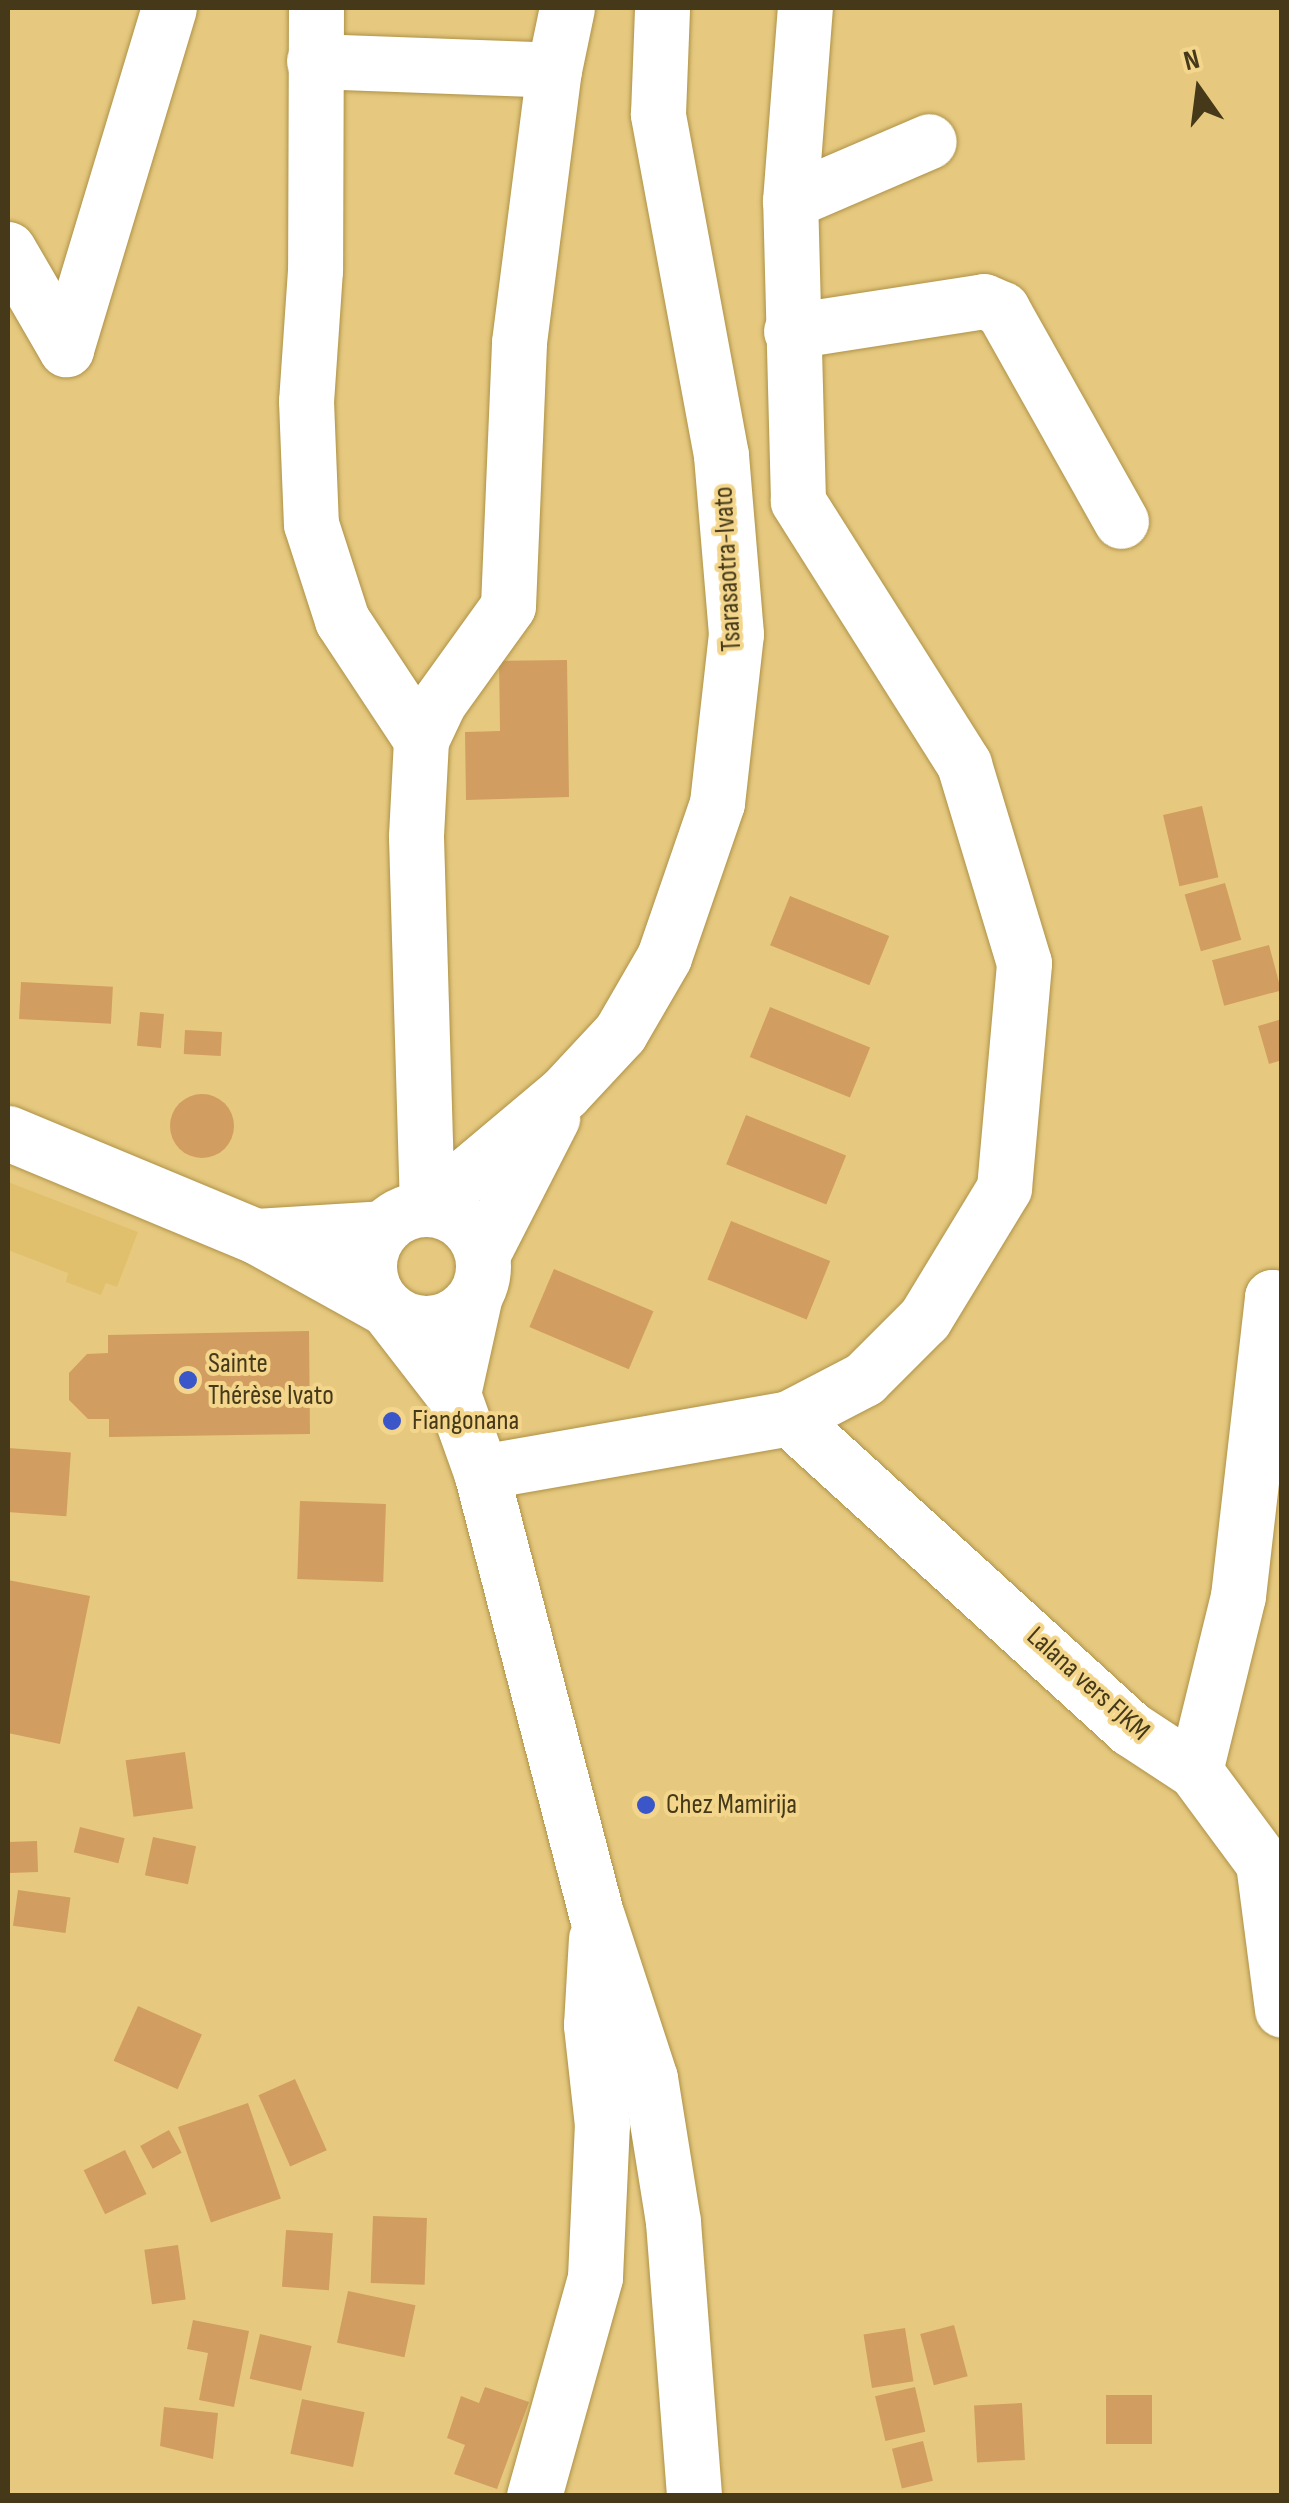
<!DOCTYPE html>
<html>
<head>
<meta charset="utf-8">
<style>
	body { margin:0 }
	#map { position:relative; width:1289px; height:2503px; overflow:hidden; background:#e6c97f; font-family:"Sofia Sans Condensed",sans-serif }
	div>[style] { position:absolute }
	.built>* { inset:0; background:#e0c06d }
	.building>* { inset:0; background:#d29d61; transform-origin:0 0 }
	.round { border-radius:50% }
	.roads { filter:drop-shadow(0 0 2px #ae9248) drop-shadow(0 0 2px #ae9248) }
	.minor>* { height:55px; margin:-27.5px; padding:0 27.5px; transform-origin:27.5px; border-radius:27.5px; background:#fff }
	.major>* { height:55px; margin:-27.5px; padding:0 27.5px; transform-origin:27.5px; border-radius:27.5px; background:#fff }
	.major>.ring { margin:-27.5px; padding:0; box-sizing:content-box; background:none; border:55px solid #fff; border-radius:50% }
	.dots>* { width:28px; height:28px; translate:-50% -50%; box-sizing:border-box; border:5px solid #f3d68b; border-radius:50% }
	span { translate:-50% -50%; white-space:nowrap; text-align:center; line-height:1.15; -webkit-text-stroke:8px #f3d68b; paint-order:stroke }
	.street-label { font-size:28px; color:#45391a }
	.poi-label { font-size:28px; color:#45391a }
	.left { translate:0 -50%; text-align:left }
	.frame { position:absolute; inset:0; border:10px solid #45391a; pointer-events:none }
	.north { position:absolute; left:1149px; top:40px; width:100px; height:100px; -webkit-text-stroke:8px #f3d68b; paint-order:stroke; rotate:346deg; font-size:28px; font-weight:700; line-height:40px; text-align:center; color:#45391a }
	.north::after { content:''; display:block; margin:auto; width:35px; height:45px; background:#45391a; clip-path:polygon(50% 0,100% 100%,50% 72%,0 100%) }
</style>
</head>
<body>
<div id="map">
	<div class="built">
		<div style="clip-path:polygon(8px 1182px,138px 1232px,117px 1287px,106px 1283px,101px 1295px,66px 1282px,68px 1273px,8px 1250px)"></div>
	</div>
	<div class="building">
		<div style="clip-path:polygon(567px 660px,569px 797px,466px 800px,465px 732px,500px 731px,499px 661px)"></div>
		<div style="left:1202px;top:806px;width:73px;height:40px;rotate:77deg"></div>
		<div style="left:1225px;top:883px;width:59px;height:42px;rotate:74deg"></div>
		<div style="left:790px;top:896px;width:107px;height:53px;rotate:22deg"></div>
		<div style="left:1269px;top:945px;width:47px;height:59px;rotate:75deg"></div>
		<div style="left:21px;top:982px;width:92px;height:37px;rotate:3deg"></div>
		<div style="left:770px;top:1007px;width:108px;height:54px;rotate:22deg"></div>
		<div style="left:140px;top:1012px;width:24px;height:34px;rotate:5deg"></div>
		<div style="clip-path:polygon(1282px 1019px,1282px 1060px,1269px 1064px,1258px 1026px)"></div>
		<div style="left:185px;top:1030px;width:37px;height:24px;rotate:3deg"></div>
		<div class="round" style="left:170px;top:1094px;width:64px;height:64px"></div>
		<div style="left:746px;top:1115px;width:108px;height:53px;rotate:22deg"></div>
		<div style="left:731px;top:1221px;width:107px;height:63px;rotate:22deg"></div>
		<div style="left:554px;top:1269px;width:108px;height:63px;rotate:23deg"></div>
		<div style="clip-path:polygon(309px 1331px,310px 1434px,109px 1437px,109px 1419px,88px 1419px,69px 1400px,69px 1373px,87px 1354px,108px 1353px,108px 1335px)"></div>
		<div style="left:8px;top:1448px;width:63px;height:64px;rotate:4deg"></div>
		<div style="left:300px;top:1501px;width:86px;height:78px;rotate:2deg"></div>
		<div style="clip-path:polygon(8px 1580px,90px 1596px,60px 1744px,8px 1733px)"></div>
		<div style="left:185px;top:1752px;width:57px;height:60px;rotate:82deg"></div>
		<div style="left:80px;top:1827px;width:46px;height:26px;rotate:14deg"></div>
		<div style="left:153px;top:1837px;width:44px;height:39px;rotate:12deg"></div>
		<div style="left:37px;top:1841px;width:31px;height:29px;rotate:88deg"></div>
		<div style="left:18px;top:1890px;width:53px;height:36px;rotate:8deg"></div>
		<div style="left:138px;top:2006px;width:70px;height:60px;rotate:24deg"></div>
		<div style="left:295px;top:2079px;width:78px;height:40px;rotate:66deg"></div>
		<div style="left:248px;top:2103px;width:101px;height:74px;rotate:71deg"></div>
		<div style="left:169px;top:2130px;width:26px;height:33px;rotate:61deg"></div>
		<div style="left:125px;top:2150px;width:49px;height:46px;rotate:64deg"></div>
		<div style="left:373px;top:2216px;width:54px;height:67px;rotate:2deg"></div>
		<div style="left:286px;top:2230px;width:47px;height:57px;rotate:4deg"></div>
		<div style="left:178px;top:2245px;width:55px;height:34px;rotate:82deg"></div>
		<div style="left:348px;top:2291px;width:69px;height:53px;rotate:12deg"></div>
		<div style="clip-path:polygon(193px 2320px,249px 2331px,234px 2407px,199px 2400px,208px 2353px,187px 2349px)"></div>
		<div style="left:954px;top:2325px;width:53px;height:35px;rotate:75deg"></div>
		<div style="left:905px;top:2328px;width:54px;height:42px;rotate:81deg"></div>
		<div style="left:260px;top:2334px;width:53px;height:46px;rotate:13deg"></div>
		<div style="clip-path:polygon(485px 2387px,529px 2402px,497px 2489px,454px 2474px,465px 2445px,447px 2438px,461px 2396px,479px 2403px)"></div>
		<div style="left:915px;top:2387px;width:46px;height:41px;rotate:77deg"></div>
		<div style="left:1106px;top:2395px;width:46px;height:49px"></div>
		<div style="left:302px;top:2399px;width:64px;height:56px;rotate:12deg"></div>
		<div style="left:1022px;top:2403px;width:57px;height:48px;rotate:87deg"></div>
		<div style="clip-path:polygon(164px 2407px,218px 2413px,213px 2459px,160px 2446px)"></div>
		<div style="left:923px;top:2441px;width:41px;height:32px;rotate:76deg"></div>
	</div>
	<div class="roads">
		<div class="minor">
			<div style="left:316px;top:8px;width:262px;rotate:90.2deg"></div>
			<div style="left:315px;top:270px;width:131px;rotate:93.9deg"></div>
			<div style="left:306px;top:401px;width:123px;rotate:87.7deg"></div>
			<div style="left:311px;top:524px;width:101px;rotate:72.1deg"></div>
			<div style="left:342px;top:620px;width:144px;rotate:56.6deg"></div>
			<div style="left:421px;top:740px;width:97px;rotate:93deg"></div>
			<div style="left:416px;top:837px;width:371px;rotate:88.3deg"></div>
			<div style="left:314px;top:61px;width:240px;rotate:2.1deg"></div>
			<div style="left:554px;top:70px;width:63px;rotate:-78.2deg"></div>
			<div style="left:790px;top:201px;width:151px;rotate:-23.3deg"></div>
			<div style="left:8px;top:249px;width:116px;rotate:59.9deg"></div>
			<div style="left:791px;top:331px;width:195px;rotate:-8.8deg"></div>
			<div style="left:984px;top:301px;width:20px;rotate:24deg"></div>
			<div style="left:1002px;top:309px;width:243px;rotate:60.7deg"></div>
			<div style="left:66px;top:349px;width:356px;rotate:-73.2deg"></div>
			<div style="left:421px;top:740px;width:42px;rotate:-64.7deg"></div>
			<div style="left:439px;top:702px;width:118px;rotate:-54.3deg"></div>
			<div style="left:508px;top:606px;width:264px;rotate:-87.6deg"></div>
			<div style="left:519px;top:342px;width:274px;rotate:-82.7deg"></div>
			<div style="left:387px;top:1309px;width:108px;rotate:52.2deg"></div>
			<div style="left:453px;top:1394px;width:83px;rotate:70.3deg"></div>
			<div style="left:481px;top:1472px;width:459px;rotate:75.4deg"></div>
			<div style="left:597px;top:1916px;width:170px;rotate:71.9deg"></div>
			<div style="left:650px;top:2078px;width:146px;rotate:80.9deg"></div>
			<div style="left:673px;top:2222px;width:275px;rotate:85.6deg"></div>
			<div style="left:453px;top:1394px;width:97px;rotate:-77.5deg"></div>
			<div style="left:789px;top:1418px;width:462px;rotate:42.3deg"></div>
			<div style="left:1131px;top:1729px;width:77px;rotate:33.3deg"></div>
			<div style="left:1195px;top:1771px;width:114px;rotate:53.5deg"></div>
			<div style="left:1263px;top:1863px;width:148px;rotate:82.6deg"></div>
			<div style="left:481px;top:1472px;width:313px;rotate:-9.9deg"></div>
			<div style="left:789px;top:1418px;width:85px;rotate:-27.5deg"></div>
			<div style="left:864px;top:1379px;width:86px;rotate:-45deg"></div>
			<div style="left:925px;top:1318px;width:152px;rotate:-58.7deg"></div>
			<div style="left:1004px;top:1188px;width:226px;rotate:-84.9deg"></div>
			<div style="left:1024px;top:963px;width:208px;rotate:-106.8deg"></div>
			<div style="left:964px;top:764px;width:311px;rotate:-122.3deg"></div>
			<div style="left:798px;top:501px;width:300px;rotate:-91.5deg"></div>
			<div style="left:790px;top:201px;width:194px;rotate:-85.6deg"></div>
			<div style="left:1195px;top:1771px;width:180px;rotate:-76.2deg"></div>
			<div style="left:1238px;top:1596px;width:301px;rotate:-83.5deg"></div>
			<div style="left:1272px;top:1297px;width:10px;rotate:17deg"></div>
			<div style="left:534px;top:2496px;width:227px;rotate:-74.4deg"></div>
			<div style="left:595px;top:2277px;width:152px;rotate:-87.4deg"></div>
			<div style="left:602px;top:2125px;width:101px;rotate:-96.3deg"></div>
			<div style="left:591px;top:2025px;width:87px;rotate:-86.7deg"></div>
		</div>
		<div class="major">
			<div style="left:8px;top:1133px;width:269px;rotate:22.6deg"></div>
			<div style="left:256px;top:1236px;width:150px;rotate:29.1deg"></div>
			<div style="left:427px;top:1208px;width:179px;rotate:-40deg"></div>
			<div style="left:564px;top:1093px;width:82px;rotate:-47deg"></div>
			<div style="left:620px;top:1033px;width:88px;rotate:-59.9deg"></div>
			<div style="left:664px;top:957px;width:163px;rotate:-71deg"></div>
			<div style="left:717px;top:803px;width:170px;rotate:-83.6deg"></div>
			<div style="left:736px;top:634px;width:180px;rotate:-94.8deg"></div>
			<div style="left:721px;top:455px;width:347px;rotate:-100.5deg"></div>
			<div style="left:658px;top:114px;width:106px;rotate:-87.8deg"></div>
			<div class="ring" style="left:369px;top:1209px;width:59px;height:59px"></div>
			<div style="left:256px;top:1236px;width:126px;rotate:-3.6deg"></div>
			<div style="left:483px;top:1253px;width:152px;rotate:-62.9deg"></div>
		</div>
	</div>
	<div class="dots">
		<div style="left:188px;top:1380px;background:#3b56c8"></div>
		<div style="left:392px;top:1421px;background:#3b56c8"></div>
		<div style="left:646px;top:1805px;background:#3b56c8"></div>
	</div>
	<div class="street-label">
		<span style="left:728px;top:569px;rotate:-93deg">Tsarasaotra-Ivato</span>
		<span style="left:1088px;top:1684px;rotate:42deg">Lalana vers FJKM</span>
	</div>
	<div class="poi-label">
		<span class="left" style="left:208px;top:1380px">Sainte<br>Thérèse Ivato</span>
		<span class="left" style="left:412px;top:1421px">Fiangonana</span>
		<span class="left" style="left:666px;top:1805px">Chez Mamirija</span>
	</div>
	<div class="frame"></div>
	<div class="north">N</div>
</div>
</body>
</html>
